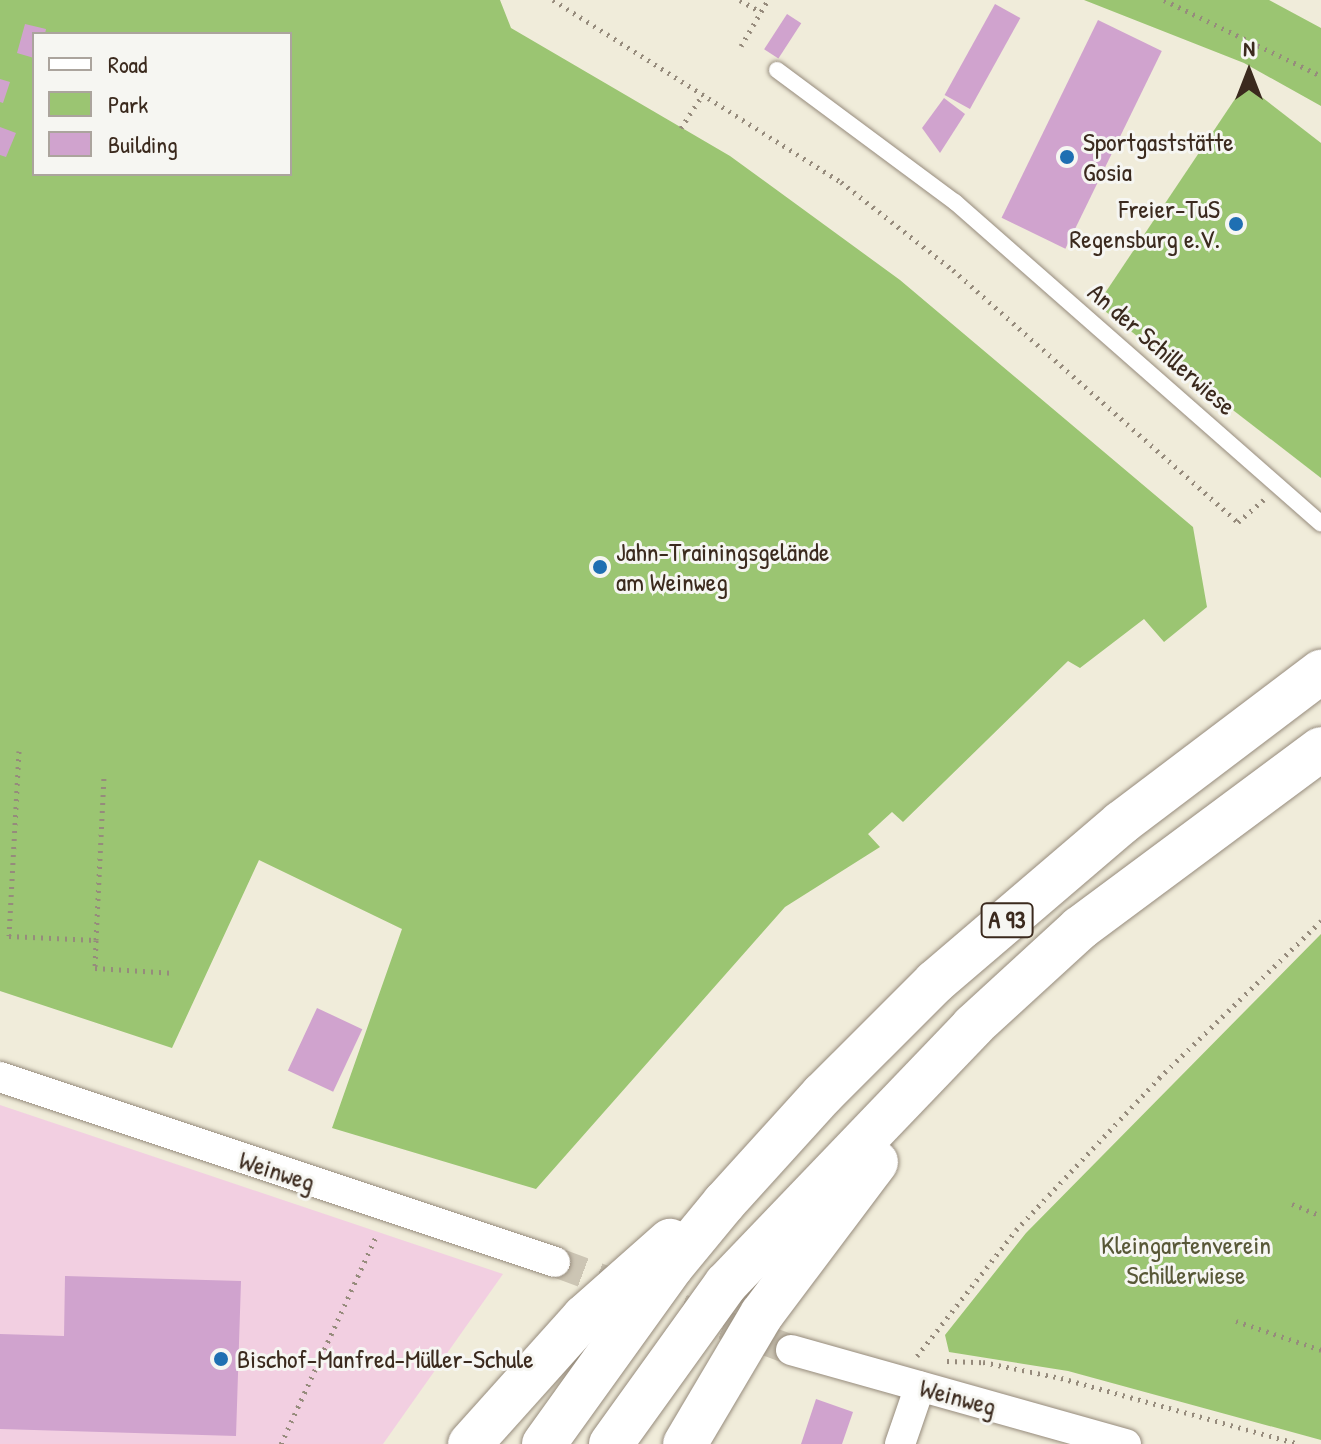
<!DOCTYPE html>
<html>
<head>
<meta charset="utf-8">
<style>
	body { margin:0 }
	#map { position:relative; width:1321px; height:1444px; overflow:hidden; background:#f0ecda; font-family:"Patrick Hand",sans-serif }
	div>[style] { position:absolute }
	.built>* { inset:0; background:#f2cfe1 }
	.green>* { inset:0; background:#9bc572 }
	.building>* { inset:0; background:#d0a3ce; transform-origin:0 0 }
	.minor-tunnel>* { height:30px; margin-top:-15px; transform-origin:0; background:repeating-linear-gradient(90deg,#ccc5b4 0 30px,transparent 0 45px) }
	.path>* { height:5px; margin-top:-2.5px; transform-origin:0; background:repeating-linear-gradient(90deg,#968b7c 0 2px,transparent 0 8px) }
	.roads { filter:drop-shadow(0 0 2px #968b7c) drop-shadow(0 0 2px #968b7c) }
	.service>* { height:16px; margin:-8px; padding:0 8px; transform-origin:8px; border-radius:8px; background:#fff }
	.minor>* { height:30px; margin:-15px; padding:0 15px; transform-origin:15px; border-radius:15px; background:#fff }
	.motorway>* { height:44px; margin:-22px; padding:0 22px; transform-origin:22px; border-radius:22px; background:#fff }
	.dots>* { width:22px; height:22px; translate:-50% -50%; box-sizing:border-box; border:4px solid #f6f6f2; border-radius:50% }
	span { translate:-50% -50%; white-space:nowrap; text-align:center; line-height:1.15; -webkit-text-stroke:6px #f6f6f2; paint-order:stroke }
	.shield-label span { padding:2px 6px; background:#f6f6f2; border:2px solid; border-radius:6px; -webkit-text-stroke-width:0 }
	.shield-label { font-size:24px; color:#3b2a1e; font-weight:700 }
	.poi-label { font-size:26px; color:#3b2a1e }
	.left { translate:0 -50%; text-align:left }
	.right { translate:-100% -50%; text-align:right }
	.street-label { font-size:26px; color:#3b2a1e }
	.park-label { font-size:26px; color:#585837 }
	.legend { position:absolute; left:32px; top:32px; width:260px; height:144px; box-sizing:border-box; background:#f6f6f2; border:2px solid #aba49d; margin:0; padding:10px 14px; list-style:none; font-size:24px; color:#3b2a1e }
	.legend li { display:flex; align-items:center; gap:16px; height:40px }
	.legend b { width:40px; border:2px solid #aba49d }
	.north { position:absolute; left:1209px; top:32px; width:80px; height:80px; -webkit-text-stroke:6px #f6f6f2; paint-order:stroke; rotate:0deg; font-size:22px; font-weight:700; line-height:32px; text-align:center; color:#3b2a1e }
	.north::after { content:''; display:block; margin:auto; width:28px; height:36px; background:#3b2a1e; clip-path:polygon(50% 0,100% 100%,50% 72%,0 100%) }
</style>
</head>
<body>
<div id="map">
	<div class="built">
		<div style="clip-path:polygon(0 1105px,503px 1274px,383px 1444px,0 1444px)"></div>
	</div>
	<div class="green">
		<div style="clip-path:polygon(evenodd,0 0,500px 0,511px 28px,730px 156px,900px 280px,1193px 527px,1207px 607px,1164px 642px,1144px 619px,1080px 668px,1068px 661px,903px 822px,892px 812px,868px 834px,880px 847px,785px 907px,536px 1189px,332px 1128px,402px 929px,259px 860px,172px 1048px,0 991px,0 0,34px 34px,290px 34px,290px 174px,34px 174px,34px 34px)"></div>
		<div style="clip-path:polygon(1084px 0,1269px 0,1321px 28px,1321px 106px,1244px 63px)"></div>
		<div style="clip-path:polygon(1245px 84px,1321px 143px,1321px 478px,1097px 305px)"></div>
		<div style="clip-path:polygon(1321px 934px,1321px 1440px,1068px 1371px,949px 1352px,945px 1335px,1026px 1233px)"></div>
	</div>
	<div class="building">
		<div style="left:995px;top:4px;width:29px;height:104px;rotate:29deg"></div>
		<div style="left:787px;top:14px;width:17px;height:42px;rotate:33deg"></div>
		<div style="left:1098px;top:20px;width:71px;height:220px;rotate:26deg"></div>
		<div style="clip-path:polygon(25px 24px,46px 29px,45px 34px,34px 34px,34px 58px,17px 53px)"></div>
		<div style="clip-path:polygon(0 79px,10px 82px,3px 103px,0 102px)"></div>
		<div style="clip-path:polygon(944px 98px,965px 114px,940px 153px,922px 128px)"></div>
		<div style="clip-path:polygon(0 127px,16px 133px,6px 157px,0 155px)"></div>
		<div style="left:317px;top:1008px;width:50px;height:69px;rotate:25deg"></div>
		<div style="clip-path:polygon(65px 1276px,241px 1281px,236px 1436px,0 1429px,0 1334px,64px 1336px)"></div>
		<div style="clip-path:polygon(816px 1399px,853px 1412px,842px 1444px,801px 1444px)"></div>
	</div>
	<div class="minor-tunnel">
		<div style="left:555px;top:1262px;width:252px;rotate:20.4deg"></div>
	</div>
	<div class="path">
		<div style="left:553px;top:0;width:341px;rotate:32.3deg"></div>
		<div style="left:841px;top:182px;width:142px;rotate:38.2deg"></div>
		<div style="left:953px;top:270px;width:380px;rotate:41.5deg"></div>
		<div style="left:1238px;top:522px;width:35px;rotate:-41deg"></div>
		<div style="left:740px;top:0;width:24px;rotate:30deg"></div>
		<div style="left:1164px;top:0;width:174px;rotate:25.8deg"></div>
		<div style="left:741px;top:46px;width:53px;rotate:-59.6deg"></div>
		<div style="left:681px;top:128px;width:40px;rotate:-57.1deg"></div>
		<div style="left:19px;top:751px;width:185px;rotate:93.1deg"></div>
		<div style="left:9px;top:936px;width:87px;rotate:2.6deg"></div>
		<div style="left:96px;top:940px;width:163px;rotate:-87.2deg"></div>
		<div style="left:96px;top:940px;width:28px;rotate:92deg"></div>
		<div style="left:95px;top:968px;width:80px;rotate:3.6deg"></div>
		<div style="left:1292px;top:1204px;width:31px;rotate:22deg"></div>
		<div style="left:1236px;top:1321px;width:90px;rotate:18.8deg"></div>
		<div style="left:917px;top:1356px;width:160px;rotate:-51.8deg"></div>
		<div style="left:1016px;top:1230px;width:209px;rotate:-46.7deg"></div>
		<div style="left:1159px;top:1078px;width:226px;rotate:-44.1deg"></div>
		<div style="left:947px;top:1361px;width:36px;rotate:2deg"></div>
		<div style="left:983px;top:1362px;width:80px;rotate:11.6deg"></div>
		<div style="left:1061px;top:1378px;width:247px;rotate:15.5deg"></div>
		<div style="left:281px;top:1444px;width:231px;rotate:-65.4deg"></div>
	</div>
	<div class="roads">
		<div class="service">
			<div style="left:777px;top:70px;width:222px;rotate:36.6deg"></div>
			<div style="left:955px;top:202px;width:487px;rotate:41.3deg"></div>
		</div>
		<div class="minor">
			<div style="left:0;top:1077px;width:585px;rotate:18.43deg"></div>
			<div style="left:791px;top:1350px;width:348px;rotate:15.7deg"></div>
			<div style="left:900px;top:1444px;width:61px;rotate:-71deg"></div>
		</div>
		<div class="motorway">
			<div style="left:470px;top:1444px;width:171px;rotate:-48.1deg"></div>
			<div style="left:584px;top:1317px;width:115px;rotate:-41.5deg"></div>
			<div style="left:544px;top:1444px;width:219px;rotate:-54.3deg"></div>
			<div style="left:672px;top:1266px;width:82px;rotate:-50.5deg"></div>
			<div style="left:724px;top:1203px;width:147px;rotate:-47.8deg"></div>
			<div style="left:823px;top:1094px;width:158px;rotate:-45deg"></div>
			<div style="left:935px;top:982px;width:245px;rotate:-40.5deg"></div>
			<div style="left:1121px;top:823px;width:251px;rotate:-37.1deg"></div>
			<div style="left:611px;top:1444px;width:197px;rotate:-54.3deg"></div>
			<div style="left:726px;top:1284px;width:357px;rotate:-46.2deg"></div>
			<div style="left:973px;top:1026px;width:145px;rotate:-42.5deg"></div>
			<div style="left:1080px;top:928px;width:300px;rotate:-36.6deg"></div>
			<div style="left:685px;top:1444px;width:151px;rotate:-59.4deg"></div>
			<div style="left:762px;top:1314px;width:190px;rotate:-53.1deg"></div>
		</div>
	</div>
	<div class="dots">
		<div style="left:1067px;top:157px;background:#1f6fb2"></div>
		<div style="left:1236px;top:224px;background:#1f6fb2"></div>
		<div style="left:600px;top:567px;background:#1f6fb2"></div>
		<div style="left:221px;top:1359px;background:#1f6fb2"></div>
	</div>
	<div class="shield-label">
		<span style="left:1007px;top:920px">A 93</span>
	</div>
	<div class="poi-label">
		<span class="left" style="left:1083px;top:157px">Sportgaststätte<br>Gosia</span>
		<span class="right" style="left:1220px;top:224px">Freier-TuS<br>Regensburg e.V.</span>
		<span class="left" style="left:616px;top:567px">Jahn-Trainingsgelände<br>am Weinweg</span>
		<span class="left" style="left:237px;top:1359px">Bischof-Manfred-Müller-Schule</span>
	</div>
	<div class="street-label">
		<span style="left:1162px;top:349px;rotate:41deg">An der Schillerwiese</span>
		<span style="left:277px;top:1171px;rotate:18deg">Weinweg</span>
		<span style="left:958px;top:1397px;rotate:15deg">Weinweg</span>
	</div>
	<div class="park-label">
		<span style="left:1186px;top:1260px">Kleingartenverein<br>Schillerwiese</span>
	</div>
	<ul class="legend">
	<li><b style="height:10px;background:#fff"></b>Road</li>
	<li><b style="height:22px;background:#9bc572"></b>Park</li>
	<li><b style="height:22px;background:#d0a3ce"></b>Building</li>
	</ul>
	<div class="north">N</div>
</div>
</body>
</html>
